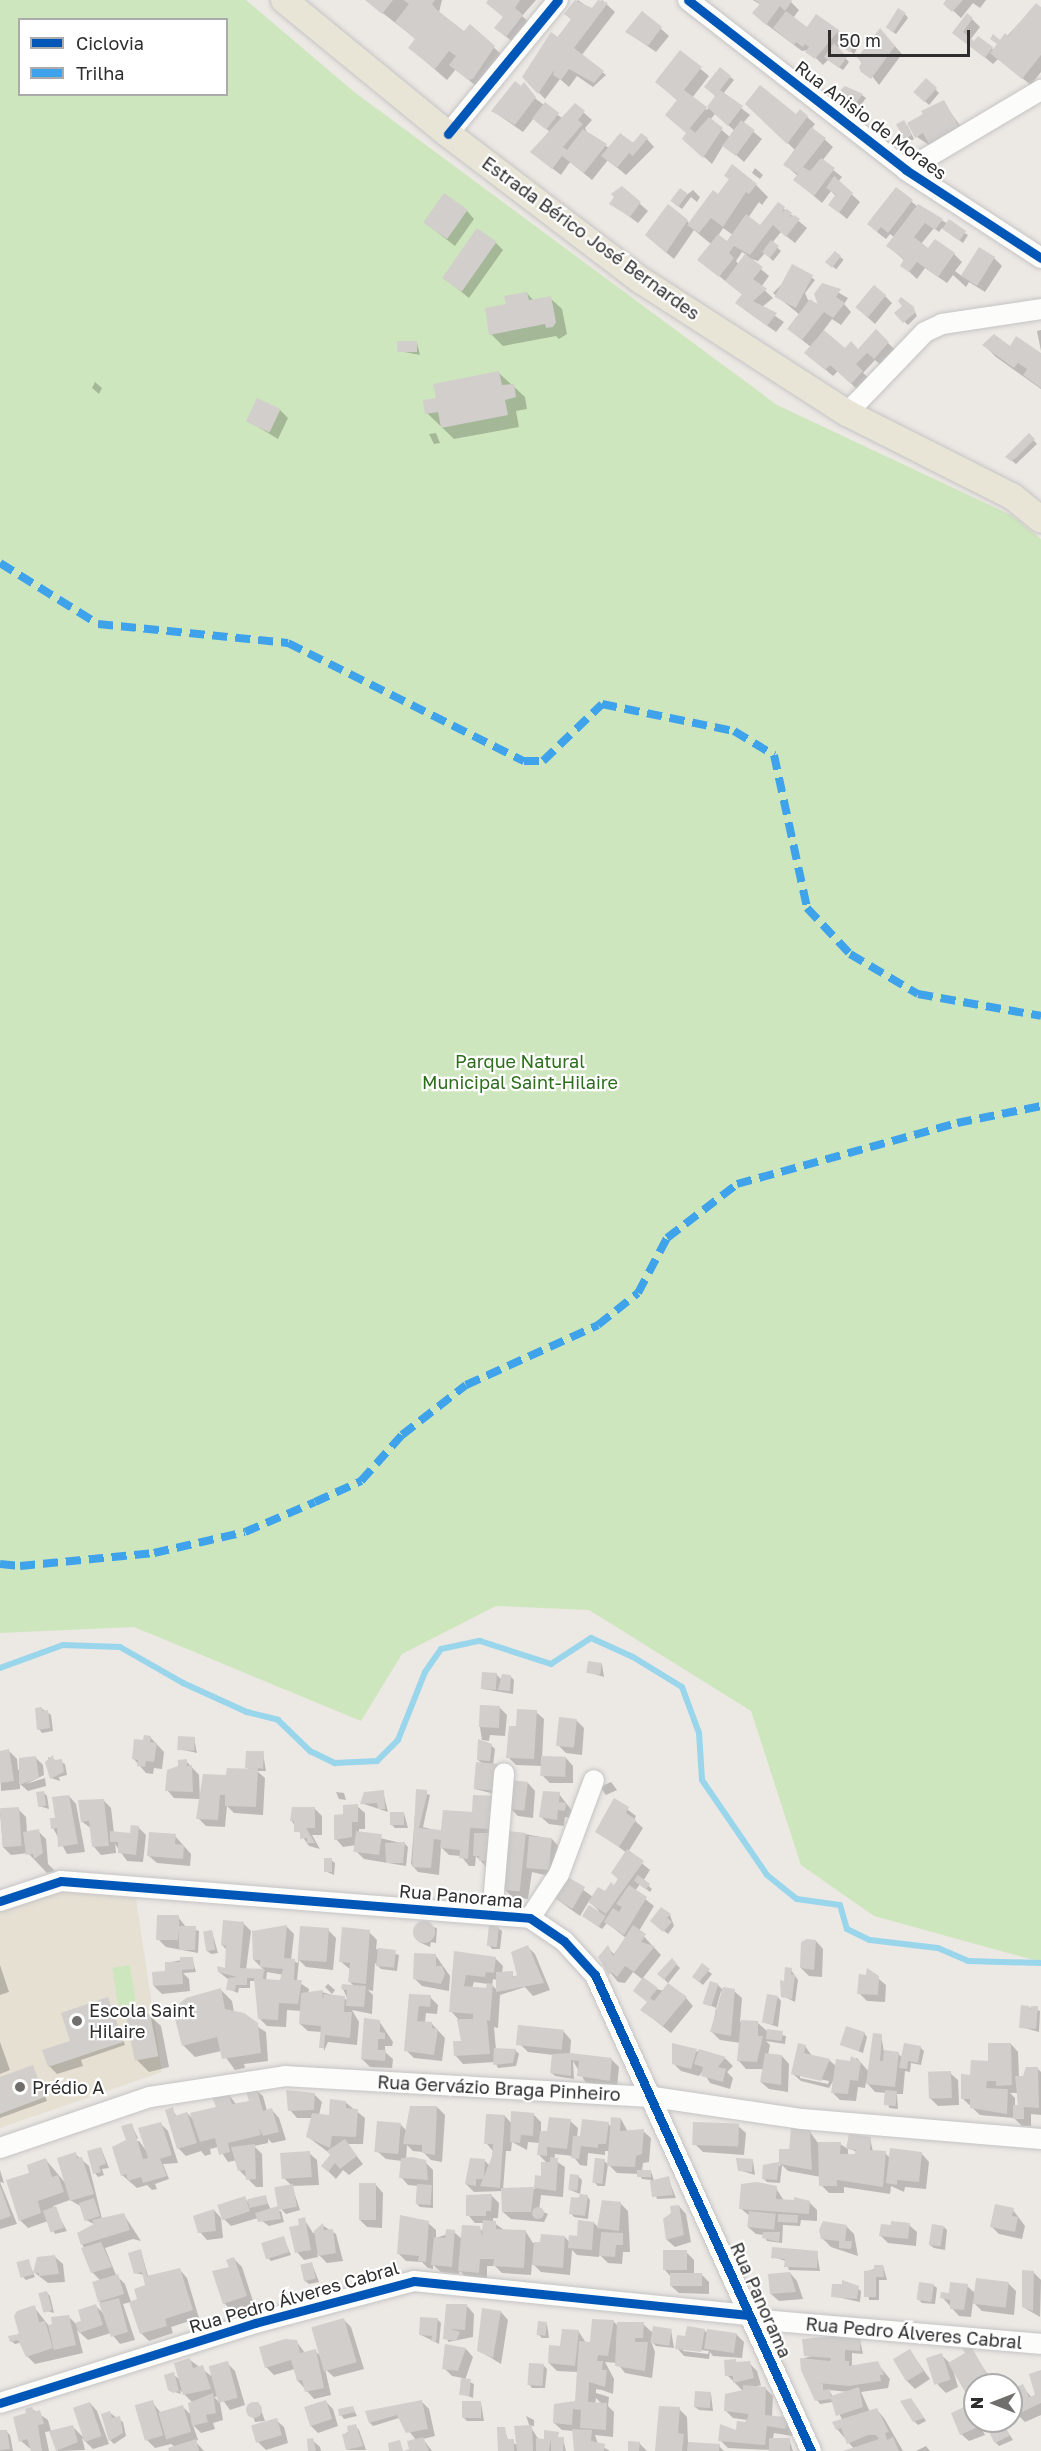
<!DOCTYPE html>
<html>
<head>
<meta charset="utf-8">
<style>
	body { margin:0 }
	#map { position:relative; width:1041px; height:2451px; overflow:hidden; background:#ece8e4; font-family:"Golos Text",sans-serif }
	div>[style] { position:absolute }
	.education>* { inset:0; background:#e6e0d3 }
	.green>* { inset:0; background:#cee6be; transform-origin:0 0 }
	.shadow>* { inset:0; background:#0003; transform-origin:0 0 }
	.stream>* { height:6px; margin:-3px; padding:0 3px; transform-origin:3px; border-radius:3px; background:#99d6ec }
	.building>* { inset:0; background:#d1cecb; transform-origin:0 0 }
	.round { border-radius:50% }
	.roads { filter:drop-shadow(0 0 2px #c5c4c5) drop-shadow(0 0 2px #c5c4c5) }
	.minor>* { height:20px; margin:-10px; padding:0 10px; transform-origin:10px; border-radius:10px; background:#fcfcfb }
	.major>* { height:26px; margin:-13px; padding:0 13px; transform-origin:13px; border-radius:13px; background:#e8e4d6 }
	.quiet>* { height:8px; margin-top:-4px; transform-origin:0; background:repeating-linear-gradient(90deg,#3ea3eb 0 15px,transparent 0 23px) }
	.cycleway>* { height:9px; margin:-4.5px; padding:0 4.5px; transform-origin:4.5px; border-radius:4.5px; background:#0057b8 }
	.dots>* { width:16px; height:16px; translate:-50% -50%; box-sizing:border-box; border:3px solid #fff; border-radius:50% }
	span { translate:-50% -50%; white-space:nowrap; text-align:center; line-height:1.15; -webkit-text-stroke:4.5px #fff; paint-order:stroke }
	.street-label { font-size:18px; color:#2e2e2e }
	.park-label { font-size:18px; color:#2c6e1b }
	.poi-label { font-size:18px; color:#2e2e2e }
	.left { translate:0 -50%; text-align:left }
	.legend { position:absolute; left:18px; top:18px; width:210px; height:78px; box-sizing:border-box; background:#fff; border:2px solid #ababab; margin:0; padding:8px 10px; list-style:none; font-size:18px; color:#2e2e2e }
	.legend li { display:flex; align-items:center; gap:12px; height:30px }
	.legend b { width:30px; border:2px solid #ababab }
	.north { position:absolute; left:963px; top:2373px; width:60px; height:60px; box-sizing:border-box; background:#fff; border:2px solid #ababab; border-radius:50%; rotate:270deg; font-size:16px; font-weight:700; line-height:24px; text-align:center; color:#2e2e2e }
	.north::after { content:''; display:block; margin:auto; width:21px; height:27px; background:#706f6e; clip-path:polygon(50% 0,100% 100%,50% 72%,0 100%) }
	.scale { position:absolute; left:828px; top:30px; width:142px; height:27px; box-sizing:border-box; border:3px solid #2e2e2e; border-top:0; padding-left:8px; font-size:18px; line-height:21px; white-space:nowrap; color:#2e2e2e; -webkit-text-stroke:4px #fff; paint-order:stroke }
</style>
</head>
<body>
<div id="map">
	<div class="education">
		<div style="clip-path:polygon(62px 1888px,136px 1899px,162px 2072px,0 2128px,0 1909px)"></div>
	</div>
	<div class="green">
		<div style="clip-path:polygon(evenodd,0 0,246px 0,353px 91px,777px 405px,1011px 515px,1041px 539px,1041px 1962px,874px 1916px,801px 1865px,751px 1711px,589px 1610px,496px 1606px,402px 1654px,361px 1721px,134px 1627px,0 1633px,0 0,20px 20px,226px 20px,226px 94px,20px 94px,20px 20px)"></div>
		<div style="left:130px;top:1965px;width:44px;height:18px;rotate:81deg"></div>
	</div>
	<div class="shadow">
		<div style="clip-path:polygon(366px 0,442px 0,439px 12px,445px 17px,465px 33px,470px 26px,502px 55px,477px 87px,456px 69px,447px 80px,410px 48px,416px 39px)"></div>
		<div style="clip-path:polygon(490px 0,536px 0,522px 16px,530px 23px,514px 43px,504px 35px,504px 18px)"></div>
		<div style="clip-path:polygon(578px 0,593px 11px,602px 0,615px 12px,581px 56px,606px 75px,593px 87px,577px 76px,569px 87px,560px 79px,545px 99px,524px 77px,572px 20px,566px 14px)"></div>
		<div style="clip-path:polygon(753px 0,789px 0,799px 10px,793px 18px,807px 29px,838px 31px,858px 47px,854px 54px,841px 44px,837px 49px,849px 62px,843px 70px,828px 60px,823px 65px,808px 50px,802px 51px,762px 21px,761px 5px)"></div>
		<div style="clip-path:polygon(948px 0,986px 0,980px 8px,973px 3px,961px 18px,945px 3px)"></div>
		<div style="clip-path:polygon(1036px 5px,1041px 8px,1041px 72px,1031px 85px,998px 59px,993px 64px,954px 32px,968px 15px,980px 27px,970px 40px,975px 43px,978px 38px,994px 50px)"></div>
		<div style="clip-path:polygon(643px 13px,669px 36px,656px 52px,627px 32px)"></div>
		<div style="clip-path:polygon(905px 14px,908px 18px,896px 34px,890px 30px)"></div>
		<div style="clip-path:polygon(880px 30px,902px 54px,879px 85px,858px 58px)"></div>
		<div style="clip-path:polygon(evenodd,680px 52px,709px 76px,692px 98px,707px 110px,717px 96px,720px 69px,734px 80px,723px 94px,750px 115px,743px 123px,762px 139px,744px 162px,724px 144px,712px 164px,692px 146px,678px 101px,657px 82px,680px 52px,715px 114px,735px 131px,731px 138px,710px 120px,715px 114px)"></div>
		<div style="clip-path:polygon(927px 80px,939px 93px,929px 105px,915px 92px)"></div>
		<div style="clip-path:polygon(521px 88px,562px 118px,575px 105px,592px 120px,585px 128px,588px 134px,609px 148px,647px 139px,654px 147px,626px 175px,608px 160px,592px 180px,570px 162px,561px 175px,540px 159px,550px 132px,534px 118px,523px 132px,493px 111px)"></div>
		<div style="clip-path:polygon(862px 95px,866px 98px,858px 109px,841px 97px)"></div>
		<div style="clip-path:polygon(943px 102px,966px 134px,938px 151px,917px 137px,925px 115px)"></div>
		<div style="clip-path:polygon(747px 104px,796px 116px,800px 111px,815px 124px,812px 128px,833px 147px,822px 161px,842px 177px,838px 182px,860px 202px,847px 219px,830px 205px,836px 196px,831px 191px,822px 203px,795px 180px,798px 176px,785px 165px,795px 150px)"></div>
		<div style="clip-path:polygon(907px 125px,914px 139px,909px 142px,905px 138px)"></div>
		<div style="clip-path:polygon(755px 168px,763px 175px,760px 179px,752px 173px)"></div>
		<div style="clip-path:polygon(evenodd,756px 185px,768px 197px,762px 205px,759px 202px,748px 218px,760px 227px,778px 204px,807px 228px,795px 243px,781px 232px,772px 243px,781px 251px,773px 261px,765px 253px,758px 261px,748px 258px,769px 276px,761px 287px,773px 298px,762px 307px,784px 322px,776px 332px,745px 310px,743px 295px,699px 260px,711px 244px,694px 230px,674px 259px,654px 242px,687px 221px,690px 224px,718px 196px,756px 185px,723px 228px,733px 235px,727px 243px,718px 236px,723px 228px,756px 185px,742px 252px,747px 255px,739px 265px,736px 261px,742px 252px)"></div>
		<div style="clip-path:polygon(622px 188px,648px 211px,638px 223px,611px 203px)"></div>
		<div style="clip-path:polygon(896px 189px,918px 207px,968px 235px,963px 243px,942px 228px,939px 232px,934px 228px,921px 244px,929px 250px,935px 241px,954px 254px,962px 262px,955px 271px,963px 277px,994px 258px,1002px 266px,985px 292px,969px 282px,966px 287px,953px 275px,947px 283px,925px 268px,917px 279px,902px 265px,905px 261px,888px 246px,894px 237px,890px 234px,886px 239px,877px 232px)"></div>
		<div style="clip-path:polygon(693px 190px,700px 197px,697px 202px,691px 197px,682px 209px,675px 204px)"></div>
		<div style="clip-path:polygon(467px 211px,474px 219px,455px 246px,424px 222px)"></div>
		<div style="clip-path:polygon(496px 243px,503px 250px,469px 298px,444px 278px)"></div>
		<div style="left:835px;top:253px;width:11px;height:12px;rotate:38deg"></div>
		<div style="clip-path:polygon(798px 268px,815px 280px,805px 293px,808px 300px,822px 306px,816px 294px,823px 284px,848px 298px,844px 304px,851px 312px,841px 325px,832px 319px,823px 331px,845px 350px,858px 350px,876px 331px,896px 351px,882px 366px,875px 360px,863px 373px,870px 379px,859px 391px,838px 371px,833px 376px,806px 353px,811px 347px,797px 336px,800px 315px,773px 293px)"></div>
		<div style="clip-path:polygon(527px 293px,533px 300px,550px 298px,562px 309px,567px 334px,559px 339px,556px 336px,503px 346px,491px 334px,507px 305px)"></div>
		<div style="clip-path:polygon(885px 296px,892px 303px,875px 324px,865px 315px)"></div>
		<div style="clip-path:polygon(913px 308px,917px 316px,908px 325px,896px 314px)"></div>
		<div style="clip-path:polygon(1041px 330px,1041px 351px,1037px 331px)"></div>
		<div style="clip-path:polygon(417px 343px,420px 355px,399px 351px)"></div>
		<div style="clip-path:polygon(984px 345px,1041px 356px,1041px 389px,996px 357px)"></div>
		<div style="clip-path:polygon(499px 373px,525px 397px,527px 409px,516px 411px,519px 427px,454px 439px,427px 413px,437px 399px)"></div>
		<div style="clip-path:polygon(95px 382px,102px 388px,99px 394px,92px 388px)"></div>
		<div style="clip-path:polygon(280px 410px,288px 418px,278px 439px,248px 421px)"></div>
		<div style="clip-path:polygon(436px 433px,440px 443px,434px 444px,429px 434px)"></div>
		<div style="clip-path:polygon(1029px 435px,1037px 444px,1016px 464px,1011px 460px)"></div>
		<div style="clip-path:polygon(602px 1664px,604px 1677px,588px 1672px)"></div>
		<div style="clip-path:polygon(496px 1674px,502px 1680px,510px 1676px,514px 1680px,513px 1694px,483px 1689px)"></div>
		<div style="clip-path:polygon(499px 1707px,507px 1715px,505px 1736px,490px 1735px,489px 1741px,482px 1740px,480px 1727px)"></div>
		<div style="clip-path:polygon(41px 1708px,51px 1715px,53px 1731px,42px 1733px,39px 1729px)"></div>
		<div style="clip-path:polygon(536px 1712px,544px 1719px,542px 1758px,566px 1758px,573px 1766px,573px 1783px,550px 1783px,542px 1775px,542px 1766px,516px 1765px,508px 1757px,518px 1728px)"></div>
		<div style="clip-path:polygon(576px 1720px,584px 1728px,582px 1755px,566px 1753px,558px 1745px)"></div>
		<div style="clip-path:polygon(150px 1737px,164px 1752px,162px 1769px,154px 1768px,153px 1774px,146px 1773px,133px 1758px)"></div>
		<div style="clip-path:polygon(194px 1738px,197px 1753px,179px 1749px)"></div>
		<div style="clip-path:polygon(491px 1745px,495px 1749px,493px 1765px,501px 1769px,499px 1795px,475px 1789px,483px 1764px,478px 1760px)"></div>
		<div style="clip-path:polygon(9px 1751px,17px 1759px,18px 1770px,35px 1757px,43px 1765px,44px 1775px,26px 1784px,45px 1778px,46px 1786px,28px 1791px,20px 1784px,20px 1789px,1px 1791px,0 1754px)"></div>
		<div style="clip-path:polygon(263px 1753px,266px 1771px,257px 1771px,265px 1778px,263px 1815px,234px 1813px,227px 1806px,225px 1827px,206px 1826px,198px 1818px,199px 1799px,174px 1798px,167px 1790px,186px 1761px,199px 1775px,200px 1801px,228px 1776px,250px 1770px,247px 1767px)"></div>
		<div style="clip-path:polygon(48px 1757px,65px 1764px,67px 1775px,59px 1777px,60px 1781px,51px 1778px)"></div>
		<div style="clip-path:polygon(611px 1782px,617px 1790px,606px 1795px,600px 1787px)"></div>
		<div style="clip-path:polygon(528px 1783px,535px 1791px,533px 1818px,518px 1816px,510px 1808px)"></div>
		<div style="clip-path:polygon(417px 1791px,430px 1795px,423px 1827px,443px 1832px,496px 1798px,488px 1869px,476px 1856px,475px 1866px,469px 1866px,461px 1856px,449px 1855px,441px 1847px,439px 1875px,418px 1872px,411px 1864px)"></div>
		<div style="clip-path:polygon(336px 1792px,344px 1793px,346px 1800px,339px 1799px)"></div>
		<div style="clip-path:polygon(383px 1792px,388px 1812px,361px 1803px)"></div>
		<div style="clip-path:polygon(44px 1793px,47px 1796px,49px 1809px,39px 1806px)"></div>
		<div style="clip-path:polygon(559px 1794px,573px 1812px,572px 1818px,565px 1817px,564px 1826px,549px 1824px,541px 1817px)"></div>
		<div style="clip-path:polygon(69px 1796px,76px 1804px,85px 1852px,67px 1854px,53px 1828px)"></div>
		<div style="clip-path:polygon(103px 1800px,111px 1808px,114px 1833px,132px 1835px,138px 1827px,146px 1835px,143px 1862px,127px 1861px,115px 1844px,116px 1853px,101px 1855px,94px 1847px,92px 1829px,81px 1821px)"></div>
		<div style="clip-path:polygon(615px 1800px,636px 1816px,634px 1820px,643px 1828px,628px 1852px,650px 1870px,643px 1881px,652px 1889px,650px 1892px,640px 1884px,635px 1891px,654px 1906px,639px 1931px,661px 1955px,642px 1979px,633px 1972px,625px 1983px,618px 1982px,605px 1966px,608px 1948px,614px 1954px,626px 1938px,607px 1923px,602px 1929px,587px 1919px,599px 1911px,589px 1901px,580px 1916px,555px 1898px,567px 1878px,593px 1897px,615px 1887px,627px 1853px,597px 1831px)"></div>
		<div style="clip-path:polygon(357px 1806px,365px 1813px,365px 1829px,359px 1829px,359px 1833px,405px 1844px,408px 1847px,406px 1866px,364px 1859px,356px 1851px,356px 1845px,343px 1847px,336px 1839px)"></div>
		<div style="clip-path:polygon(314px 1808px,322px 1816px,322px 1835px,312px 1835px,320px 1849px,309px 1846px,291px 1820px)"></div>
		<div style="clip-path:polygon(18px 1809px,26px 1817px,27px 1833px,38px 1831px,46px 1839px,48px 1864px,55px 1871px,47px 1873px,28px 1853px,11px 1855px,3px 1847px,0 1812px)"></div>
		<div style="clip-path:polygon(404px 1813px,408px 1828px,395px 1828px,392px 1825px)"></div>
		<div style="clip-path:polygon(525px 1834px,552px 1839px,559px 1847px,557px 1878px,532px 1872px,528px 1899px,512px 1897px,504px 1889px)"></div>
		<div style="clip-path:polygon(175px 1836px,191px 1854px,190px 1866px,157px 1863px,149px 1856px)"></div>
		<div style="clip-path:polygon(331px 1860px,335px 1863px,334px 1875px,325px 1871px)"></div>
		<div style="clip-path:polygon(670px 1915px,674px 1926px,668px 1934px,655px 1924px)"></div>
		<div style="clip-path:polygon(178px 1917px,186px 1927px,199px 1931px,198px 1953px,166px 1947px,158px 1939px)"></div>
		<div style="clip-path:polygon(417px 1923px,437px 1928px,436px 1943px,431px 1942px,430px 1947px,419px 1942px)"></div>
		<div style="clip-path:polygon(evenodd,244px 1924px,251px 1931px,246px 1970px,265px 1971px,254px 1960px,286px 1926px,294px 1934px,291px 1960px,298px 1963px,301px 1927px,328px 1930px,336px 1938px,333px 1970px,306px 1967px,299px 1960px,297px 1981px,309px 1989px,308px 1994px,322px 1992px,348px 2000px,343px 1989px,355px 1987px,350px 1982px,351px 1970px,340px 1961px,369px 1932px,377px 1940px,376px 1949px,399px 1955px,397px 1971px,381px 1969px,375px 1963px,373px 1991px,368px 1990px,373px 1995px,372px 2014px,352px 2010px,359px 2022px,357px 2045px,328px 2042px,324px 2051px,322px 2032px,308px 2031px,300px 2024px,301px 2011px,287px 2010px,286px 2027px,267px 2026px,259px 2018px,256px 1981px,250px 1981px,250px 1988px,239px 1988px,238px 1993px,228px 1989px,229px 1980px,219px 1972px,226px 1969px,227px 1950px,222px 1945px,244px 1924px,267px 1972px,284px 1975px,286px 1981px,266px 1980px,267px 1972px)"></div>
		<div style="clip-path:polygon(498px 1928px,502px 1931px,500px 1949px,492px 1949px,489px 1945px)"></div>
		<div style="clip-path:polygon(212px 1932px,218px 1953px,211px 1954px,207px 1951px)"></div>
		<div style="clip-path:polygon(816px 1941px,823px 1949px,822px 1977px,809px 1976px,801px 1968px)"></div>
		<div style="clip-path:polygon(evenodd,528px 1947px,535px 1954px,550px 1990px,533px 1996px,525px 1987px,500px 1995px,498px 2028px,494px 2027px,496px 2050px,516px 2051px,519px 2054px,516px 2066px,498px 2068px,495px 2062px,463px 2064px,456px 2056px,462px 2043px,458px 2019px,451px 2011px,456px 1952px,495px 1958px,503px 1966px,502px 1973px,517px 1977px,528px 1947px,493px 1979px,497px 1980px,497px 1990px,492px 1985px,493px 1979px,528px 1947px,474px 1982px,488px 1984px,488px 1990px,472px 1988px,474px 1982px)"></div>
		<div style="clip-path:polygon(436px 1956px,450px 1976px,449px 1991px,422px 1986px,414px 1978px)"></div>
		<div style="clip-path:polygon(192px 1958px,196px 1972px,183px 1973px,189px 1979px,190px 1991px,162px 1994px,154px 1986px,167px 1972px,166px 1963px)"></div>
		<div style="clip-path:polygon(672px 1960px,680px 1968px,668px 1983px,659px 1974px)"></div>
		<div style="clip-path:polygon(0 1965px,9px 1992px,0 1995px)"></div>
		<div style="clip-path:polygon(702px 1966px,712px 1974px,703px 1985px,697px 1980px)"></div>
		<div style="clip-path:polygon(791px 1970px,798px 1980px,795px 2002px,783px 1996px)"></div>
		<div style="clip-path:polygon(868px 1970px,886px 1985px,885px 2002px,867px 2001px,859px 1993px)"></div>
		<div style="clip-path:polygon(328px 1984px,335px 1990px,332px 1994px,325px 1987px)"></div>
		<div style="clip-path:polygon(evenodd,718px 1985px,724px 1991px,734px 1991px,742px 1998px,740px 2022px,758px 2023px,768px 2032px,786px 2036px,785px 2044px,766px 2041px,770px 2045px,768px 2055px,782px 2056px,789px 2064px,788px 2092px,769px 2089px,761px 2082px,763px 2069px,746px 2069px,739px 2061px,741px 2043px,720px 2040px,712px 2032px,716px 2008px,705px 2003px,718px 1985px,721px 1991px,723px 1992px,720px 2010px,716px 2009px,721px 1991px)"></div>
		<div style="clip-path:polygon(220px 1989px,232px 2001px,234px 2012px,266px 2032px,268px 2061px,244px 2064px,245px 2068px,235px 2070px,221px 2051px,195px 2057px,183px 2045px,183px 2014px)"></div>
		<div style="clip-path:polygon(657px 1989px,686px 1998px,693px 2006px,671px 2033px,642px 2010px,649px 2002px,638px 1994px)"></div>
		<div style="clip-path:polygon(410px 1995px,430px 1997px,438px 2005px,437px 2014px,426px 2013px,425px 2023px,432px 2024px,445px 2038px,442px 2061px,414px 2058px,406px 2050px)"></div>
		<div style="clip-path:polygon(778px 1997px,781px 2001px,778px 2027px,766px 2023px)"></div>
		<div style="clip-path:polygon(108px 1999px,125px 2045px,81px 2060px,83px 2066px,57px 2074px,49px 2066px)"></div>
		<div style="clip-path:polygon(1028px 2007px,1040px 2011px,1039px 2032px,1021px 2027px)"></div>
		<div style="clip-path:polygon(149px 2015px,161px 2026px,169px 2067px,149px 2072px,137px 2060px)"></div>
		<div style="clip-path:polygon(379px 2021px,393px 2042px,392px 2046px,385px 2046px,385px 2052px,393px 2059px,392px 2068px,370px 2067px,362px 2059px)"></div>
		<div style="clip-path:polygon(564px 2032px,571px 2040px,570px 2054px,611px 2059px,619px 2067px,617px 2087px,586px 2083px,573px 2061px,574px 2079px,555px 2076px,552px 2073px,554px 2055px,528px 2052px,520px 2044px)"></div>
		<div style="clip-path:polygon(864px 2033px,867px 2037px,863px 2053px,843px 2045px)"></div>
		<div style="clip-path:polygon(evenodd,881px 2035px,884px 2052px,898px 2054px,903px 2058px,920px 2047px,924px 2051px,921px 2065px,911px 2063px,910px 2072px,905px 2071px,903px 2094px,897px 2094px,898px 2109px,889px 2108px,887px 2093px,875px 2092px,866px 2082px,865px 2088px,858px 2087px,856px 2101px,840px 2100px,832px 2092px,835px 2078px,829px 2088px,801px 2081px,793px 2074px,805px 2046px,812px 2056px,829px 2060px,837px 2067px,857px 2058px,869px 2072px,881px 2035px,800px 2075px,829px 2081px,828px 2084px,800px 2078px,800px 2075px)"></div>
		<div style="clip-path:polygon(0 2042px,10px 2070px,0 2074px)"></div>
		<div style="clip-path:polygon(evenodd,1011px 2044px,1018px 2052px,1019px 2077px,1027px 2078px,1038px 2069px,1041px 2072px,1041px 2115px,1031px 2114px,1031px 2126px,1022px 2126px,1014px 2118px,980px 2115px,962px 2098px,974px 2076px,1011px 2044px,1010px 2093px,1019px 2093px,1020px 2106px,1015px 2106px,1015px 2098px,1010px 2093px)"></div>
		<div style="clip-path:polygon(700px 2050px,726px 2059px,733px 2066px,727px 2072px,733px 2078px,730px 2089px,710px 2083px,703px 2071px,699px 2076px,681px 2071px,673px 2063px)"></div>
		<div style="clip-path:polygon(32px 2066px,47px 2101px,0 2118px,0 2078px)"></div>
		<div style="clip-path:polygon(950px 2073px,958px 2080px,959px 2105px,938px 2106px,930px 2098px)"></div>
		<div style="clip-path:polygon(255px 2089px,263px 2096px,267px 2111px,272px 2110px,279px 2118px,286px 2140px,272px 2143px,268px 2139px,268px 2143px,254px 2146px,262px 2154px,263px 2187px,256px 2187px,239px 2170px,237px 2160px,228px 2162px,218px 2147px,210px 2149px,211px 2154px,205px 2156px,201px 2151px,186px 2156px,178px 2148px,172px 2109px,177px 2117px,187px 2113px,195px 2121px,218px 2108px,228px 2094px,236px 2104px,250px 2102px)"></div>
		<div style="clip-path:polygon(315px 2095px,322px 2102px,319px 2115px,330px 2116px,345px 2102px,365px 2118px,363px 2144px,347px 2144px,363px 2164px,349px 2175px,343px 2170px,336px 2179px,323px 2166px,332px 2155px,308px 2137px,312px 2118px,297px 2118px,290px 2110px)"></div>
		<div style="clip-path:polygon(437px 2107px,445px 2115px,442px 2162px,431px 2160px,423px 2152px,413px 2151px,407px 2145px,406px 2160px,425px 2162px,433px 2170px,433px 2208px,420px 2207px,417px 2204px,419px 2186px,408px 2185px,401px 2177px,402px 2161px,386px 2159px,378px 2152px,400px 2124px,407px 2131px)"></div>
		<div style="clip-path:polygon(evenodd,533px 2114px,541px 2122px,541px 2132px,548px 2133px,570px 2121px,578px 2128px,577px 2137px,581px 2138px,608px 2124px,612px 2127px,621px 2119px,628px 2132px,643px 2131px,651px 2138px,649px 2162px,643px 2163px,642px 2171px,651px 2171px,654px 2181px,668px 2178px,676px 2198px,657px 2199px,651px 2180px,642px 2179px,639px 2174px,617px 2173px,608px 2164px,605px 2186px,598px 2186px,594px 2182px,604px 2161px,609px 2165px,610px 2151px,605px 2151px,605px 2155px,588px 2153px,587px 2166px,580px 2165px,573px 2156px,555px 2154px,554px 2160px,565px 2167px,563px 2197px,541px 2195px,539px 2210px,548px 2214px,544px 2222px,511px 2219px,503px 2212px,503px 2191px,474px 2192px,466px 2184px,485px 2161px,490px 2166px,493px 2151px,486px 2143px,505px 2116px,512px 2124px,533px 2114px,512px 2142px,527px 2150px,528px 2142px,540px 2143px,538px 2154px,546px 2162px,542px 2178px,536px 2177px,535px 2189px,503px 2190px,506px 2151px,511px 2151px,512px 2142px)"></div>
		<div style="clip-path:polygon(160px 2123px,168px 2131px,178px 2163px,163px 2164px,169px 2179px,155px 2184px,157px 2189px,152px 2190px,147px 2185px,137px 2188px,122px 2175px,128px 2140px,131px 2124px,138px 2138px,128px 2144px,139px 2141px,148px 2153px)"></div>
		<div style="clip-path:polygon(738px 2126px,746px 2133px,744px 2155px,703px 2152px,695px 2144px)"></div>
		<div style="clip-path:polygon(810px 2132px,818px 2143px,840px 2144px,848px 2149px,848px 2155px,857px 2156px,857px 2152px,848px 2148px,870px 2138px,873px 2152px,885px 2153px,890px 2158px,922px 2154px,929px 2162px,926px 2189px,905px 2187px,904px 2192px,891px 2186px,890px 2194px,844px 2187px,844px 2193px,829px 2193px,821px 2185px,821px 2177px,788px 2171px,782px 2165px,780px 2183px,767px 2182px,764px 2179px,772px 2163px,780px 2166px,781px 2151px,790px 2151px)"></div>
		<div style="clip-path:polygon(101px 2148px,109px 2168px,102px 2169px,104px 2175px,98px 2177px,95px 2173px)"></div>
		<div style="clip-path:polygon(309px 2153px,317px 2160px,319px 2185px,292px 2186px,284px 2178px)"></div>
		<div style="clip-path:polygon(75px 2154px,89px 2166px,102px 2219px,124px 2215px,141px 2241px,133px 2239px,105px 2248px,116px 2275px,125px 2284px,131px 2302px,123px 2304px,135px 2340px,120px 2344px,111px 2333px,88px 2340px,77px 2330px,83px 2353px,35px 2364px,27px 2356px,23px 2342px,15px 2344px,11px 2341px,18px 2335px,34px 2307px,49px 2326px,68px 2316px,76px 2324px,83px 2322px,96px 2306px,104px 2314px,94px 2283px,101px 2281px,92px 2272px,79px 2234px,96px 2225px,86px 2220px,82px 2207px,70px 2200px,53px 2206px,67px 2231px,55px 2234px,48px 2221px,28px 2228px,20px 2220px,31px 2174px,46px 2160px,67px 2185px)"></div>
		<div style="clip-path:polygon(753px 2161px,755px 2175px,739px 2170px)"></div>
		<div style="clip-path:polygon(0 2170px,4px 2183px,0 2182px)"></div>
		<div style="clip-path:polygon(578px 2176px,582px 2180px,580px 2194px,570px 2190px)"></div>
		<div style="clip-path:polygon(0 2182px,17px 2224px,0 2229px)"></div>
		<div style="clip-path:polygon(376px 2185px,383px 2193px,382px 2228px,367px 2227px,359px 2219px)"></div>
		<div style="clip-path:polygon(292px 2186px,300px 2210px,286px 2214px,282px 2210px)"></div>
		<div style="clip-path:polygon(776px 2188px,784px 2201px,809px 2202px,817px 2210px,817px 2221px,801px 2220px,800px 2226px,783px 2225px,782px 2243px,767px 2241px,764px 2235px,756px 2234px,748px 2227px,750px 2216px,740px 2208px)"></div>
		<div style="clip-path:polygon(492px 2196px,499px 2203px,498px 2218px,493px 2218px,493px 2222px,504px 2230px,526px 2232px,533px 2243px,541px 2244px,565px 2237px,570px 2243px,594px 2223px,599px 2228px,621px 2204px,628px 2211px,630px 2252px,623px 2252px,622px 2264px,608px 2263px,599px 2254px,599px 2257px,577px 2255px,572px 2250px,570px 2275px,541px 2272px,532px 2263px,531px 2275px,502px 2273px,495px 2266px,487px 2266px,487px 2280px,467px 2278px,460px 2271px,459px 2274px,441px 2272px,433px 2265px,433px 2269px,428px 2268px,422px 2262px,406px 2261px,398px 2253px,428px 2223px,436px 2230px,436px 2238px,454px 2232px,462px 2239px,479px 2228px,482px 2231px,484px 2223px,475px 2223px,468px 2215px)"></div>
		<div style="clip-path:polygon(587px 2196px,590px 2200px,588px 2219px,574px 2217px,571px 2213px,572px 2199px)"></div>
		<div style="clip-path:polygon(265px 2197px,271px 2210px,281px 2211px,284px 2222px,269px 2226px,258px 2218px,231px 2226px,223px 2218px,245px 2198px,248px 2202px)"></div>
		<div style="clip-path:polygon(679px 2206px,686px 2214px,691px 2242px,675px 2247px,667px 2240px,672px 2213px)"></div>
		<div style="clip-path:polygon(214px 2210px,221px 2218px,223px 2238px,207px 2240px,200px 2232px)"></div>
		<div style="clip-path:polygon(1013px 2210px,1025px 2226px,1022px 2239px,999px 2234px,992px 2227px)"></div>
		<div style="clip-path:polygon(304px 2219px,313px 2233px,320px 2232px,322px 2225px,336px 2234px,343px 2261px,327px 2263px,317px 2253px,318px 2257px,304px 2260px,297px 2252px)"></div>
		<div style="clip-path:polygon(882px 2225px,909px 2225px,917px 2232px,916px 2246px,888px 2243px,881px 2236px)"></div>
		<div style="clip-path:polygon(846px 2226px,854px 2234px,858px 2256px,831px 2247px,823px 2239px)"></div>
		<div style="clip-path:polygon(944px 2227px,947px 2230px,945px 2250px,934px 2248px,930px 2245px)"></div>
		<div style="clip-path:polygon(283px 2237px,291px 2255px,271px 2261px,268px 2258px)"></div>
		<div style="clip-path:polygon(141px 2251px,148px 2276px,180px 2270px,187px 2278px,199px 2318px,171px 2327px,173px 2333px,149px 2341px,141px 2333px,139px 2300px,147px 2286px,144px 2275px,135px 2273px)"></div>
		<div style="clip-path:polygon(686px 2252px,694px 2260px,694px 2274px,701px 2274px,709px 2282px,709px 2294px,679px 2293px,671px 2286px,671px 2277px,665px 2270px)"></div>
		<div style="clip-path:polygon(817px 2253px,820px 2271px,789px 2270px,786px 2261px,773px 2257px)"></div>
		<div style="clip-path:polygon(55px 2257px,63px 2264px,65px 2282px,48px 2283px,35px 2273px)"></div>
		<div style="clip-path:polygon(234px 2259px,242px 2267px,254px 2304px,232px 2311px,224px 2303px)"></div>
		<div style="clip-path:polygon(28px 2261px,35px 2277px,26px 2280px,22px 2276px)"></div>
		<div style="clip-path:polygon(312px 2264px,319px 2282px,309px 2284px,305px 2281px)"></div>
		<div style="clip-path:polygon(883px 2266px,887px 2280px,879px 2280px,879px 2300px,869px 2300px,865px 2272px)"></div>
		<div style="clip-path:polygon(1033px 2272px,1041px 2280px,1040px 2317px,1023px 2307px)"></div>
		<div style="clip-path:polygon(790px 2273px,797px 2281px,803px 2299px,779px 2301px,771px 2294px)"></div>
		<div style="clip-path:polygon(850px 2283px,861px 2291px,860px 2302px,832px 2296px,833px 2285px)"></div>
		<div style="clip-path:polygon(1008px 2283px,1016px 2291px,1014px 2315px,982px 2311px,973px 2302px,971px 2317px,959px 2316px,942px 2297px,967px 2286px,976px 2294px)"></div>
		<div style="clip-path:polygon(933px 2285px,937px 2288px,935px 2304px,922px 2303px,919px 2300px)"></div>
		<div style="clip-path:polygon(47px 2293px,50px 2296px,54px 2313px,44px 2310px)"></div>
		<div style="clip-path:polygon(467px 2306px,474px 2314px,473px 2337px,448px 2342px,446px 2329px)"></div>
		<div style="clip-path:polygon(501px 2312px,508px 2320px,501px 2364px,478px 2350px)"></div>
		<div style="clip-path:polygon(343px 2319px,351px 2327px,364px 2369px,334px 2377px,325px 2369px,331px 2395px,314px 2399px,298px 2381px,295px 2369px,274px 2375px,266px 2367px,296px 2341px,305px 2353px,315px 2351px,323px 2358px)"></div>
		<div style="clip-path:polygon(437px 2319px,441px 2323px,439px 2344px,421px 2335px)"></div>
		<div style="clip-path:polygon(evenodd,614px 2322px,618px 2326px,643px 2324px,654px 2334px,671px 2330px,674px 2348px,656px 2346px,651px 2341px,655px 2352px,652px 2378px,625px 2373px,617px 2363px,605px 2362px,614px 2379px,613px 2394px,602px 2390px,596px 2389px,596px 2393px,609px 2397px,608px 2406px,614px 2412px,613px 2437px,595px 2435px,598px 2444px,610px 2451px,574px 2451px,574px 2431px,562px 2430px,554px 2423px,577px 2402px,579px 2372px,557px 2371px,549px 2363px,579px 2332px,586px 2343px,592px 2344px,614px 2322px,596px 2398px,602px 2404px,595px 2404px,596px 2398px)"></div>
		<div style="clip-path:polygon(547px 2324px,549px 2338px,542px 2338px,538px 2334px)"></div>
		<div style="clip-path:polygon(evenodd,704px 2330px,708px 2334px,736px 2334px,744px 2342px,742px 2358px,713px 2356px,710px 2352px,709px 2359px,684px 2356px,677px 2348px,686px 2337px,704px 2330px,683px 2348px,709px 2351px,708px 2354px,683px 2351px,683px 2348px)"></div>
		<div style="clip-path:polygon(evenodd,860px 2340px,863px 2354px,852px 2353px,852px 2367px,877px 2363px,890px 2379px,888px 2388px,861px 2392px,870px 2412px,877px 2410px,884px 2418px,903px 2451px,856px 2451px,837px 2429px,843px 2421px,833px 2402px,820px 2404px,817px 2400px,802px 2359px,860px 2340px,829px 2390px,849px 2392px,833px 2397px,829px 2390px)"></div>
		<div style="clip-path:polygon(970px 2348px,995px 2385px,975px 2385px,975px 2401px,952px 2367px,958px 2387px,946px 2393px,938px 2385px,941px 2355px,950px 2363px,967px 2354px)"></div>
		<div style="clip-path:polygon(466px 2349px,473px 2357px,465px 2380px,474px 2384px,473px 2398px,462px 2394px,463px 2378px,452px 2376px,444px 2368px)"></div>
		<div style="clip-path:polygon(910px 2351px,930px 2379px,915px 2389px,907px 2381px)"></div>
		<div style="clip-path:polygon(190px 2360px,214px 2378px,227px 2363px,235px 2371px,245px 2405px,230px 2410px,220px 2396px,214px 2397px,220px 2403px,223px 2420px,213px 2423px,215px 2429px,201px 2433px,193px 2425px,198px 2440px,195px 2441px,204px 2451px,170px 2451px,175px 2447px,171px 2444px,155px 2448px,147px 2440px,152px 2402px,161px 2413px,182px 2406px,192px 2416px,193px 2403px,180px 2390px,181px 2394px,169px 2390px,173px 2374px,181px 2381px)"></div>
		<div style="clip-path:polygon(726px 2361px,749px 2363px,757px 2371px,761px 2385px,754px 2387px,766px 2389px,773px 2396px,772px 2417px,784px 2418px,792px 2426px,792px 2436px,774px 2433px,773px 2438px,789px 2439px,793px 2451px,728px 2448px,720px 2440px,737px 2433px,748px 2420px,733px 2418px,726px 2411px,744px 2392px,727px 2375px)"></div>
		<div style="clip-path:polygon(543px 2365px,547px 2369px,545px 2388px,532px 2388px,529px 2384px)"></div>
		<div style="clip-path:polygon(1041px 2372px,1041px 2415px,1025px 2422px,1017px 2414px,1011px 2391px,1022px 2386px,1032px 2398px,1037px 2396px)"></div>
		<div style="clip-path:polygon(711px 2394px,713px 2411px,699px 2410px,695px 2407px)"></div>
		<div style="clip-path:polygon(421px 2401px,429px 2409px,435px 2436px,423px 2439px,432px 2451px,410px 2451px,416px 2440px,399px 2418px,373px 2426px,370px 2423px,367px 2412px)"></div>
		<div style="clip-path:polygon(258px 2402px,265px 2421px,255px 2422px,249px 2404px)"></div>
		<div style="clip-path:polygon(326px 2402px,333px 2409px,338px 2426px,318px 2433px,311px 2426px,306px 2408px)"></div>
		<div style="clip-path:polygon(90px 2403px,97px 2411px,109px 2444px,93px 2449px,82px 2438px,85px 2450px,58px 2451px,51px 2432px,73px 2427px,84px 2438px)"></div>
		<div style="clip-path:polygon(481px 2403px,484px 2421px,467px 2421px,463px 2417px)"></div>
		<div style="clip-path:polygon(914px 2403px,926px 2421px,918px 2425px,914px 2421px)"></div>
		<div style="clip-path:polygon(970px 2406px,985px 2435px,969px 2441px,961px 2434px)"></div>
		<div style="clip-path:polygon(352px 2407px,357px 2416px,344px 2419px,341px 2415px)"></div>
		<div style="clip-path:polygon(32px 2409px,48px 2420px,51px 2431px,45px 2432px,49px 2451px,33px 2451px,21px 2441px)"></div>
		<div style="clip-path:polygon(679px 2409px,687px 2417px,688px 2443px,719px 2446px,724px 2451px,657px 2451px)"></div>
		<div style="clip-path:polygon(110px 2413px,123px 2422px,126px 2436px,114px 2444px,109px 2439px)"></div>
		<div style="clip-path:polygon(526px 2416px,534px 2420px,534px 2426px,530px 2426px,539px 2440px,545px 2440px,546px 2432px,563px 2439px,566px 2451px,499px 2451px,504px 2428px,508px 2440px,517px 2445px,530px 2427px)"></div>
		<div style="clip-path:polygon(276px 2420px,284px 2427px,288px 2443px,266px 2450px,258px 2442px)"></div>
		<div style="clip-path:polygon(355px 2426px,359px 2430px,366px 2450px,348px 2450px,344px 2435px)"></div>
		<div style="clip-path:polygon(1004px 2426px,1013px 2440px,999px 2446px,996px 2443px)"></div>
		<div style="clip-path:polygon(6px 2431px,10px 2435px,13px 2451px,0 2451px,0 2432px)"></div>
		<div style="clip-path:polygon(312px 2440px,320px 2447px,321px 2451px,309px 2451px)"></div>
		<div style="clip-path:polygon(639px 2443px,647px 2451px,629px 2451px)"></div>
		<div style="clip-path:polygon(926px 2446px,930px 2451px,916px 2451px)"></div>
	</div>
	<div class="stream">
		<div style="left:0;top:1668px;width:67px;rotate:-20.1deg"></div>
		<div style="left:63px;top:1645px;width:57px;rotate:2deg"></div>
		<div style="left:120px;top:1647px;width:73px;rotate:29.7deg"></div>
		<div style="left:183px;top:1683px;width:70px;rotate:24.4deg"></div>
		<div style="left:247px;top:1712px;width:32px;rotate:14deg"></div>
		<div style="left:278px;top:1720px;width:45px;rotate:44.1deg"></div>
		<div style="left:310px;top:1751px;width:28px;rotate:26deg"></div>
		<div style="left:335px;top:1763px;width:42px;rotate:-2.7deg"></div>
		<div style="left:377px;top:1761px;width:30px;rotate:-45deg"></div>
		<div style="left:398px;top:1740px;width:73px;rotate:-68.3deg"></div>
		<div style="left:425px;top:1672px;width:28px;rotate:-55deg"></div>
		<div style="left:441px;top:1649px;width:40px;rotate:-12deg"></div>
		<div style="left:480px;top:1641px;width:75px;rotate:17.9deg"></div>
		<div style="left:551px;top:1664px;width:48px;rotate:-33deg"></div>
		<div style="left:591px;top:1638px;width:46px;rotate:24.3deg"></div>
		<div style="left:633px;top:1657px;width:57px;rotate:31.5deg"></div>
		<div style="left:682px;top:1687px;width:49px;rotate:69.7deg"></div>
		<div style="left:699px;top:1733px;width:47px;rotate:86.3deg"></div>
		<div style="left:702px;top:1780px;width:115px;rotate:55.6deg"></div>
		<div style="left:767px;top:1875px;width:38px;rotate:39deg"></div>
		<div style="left:797px;top:1899px;width:43px;rotate:7.9deg"></div>
		<div style="left:840px;top:1905px;width:25px;rotate:74deg"></div>
		<div style="left:847px;top:1929px;width:25px;rotate:26deg"></div>
		<div style="left:870px;top:1940px;width:68px;rotate:6.7deg"></div>
		<div style="left:938px;top:1948px;width:33px;rotate:23deg"></div>
		<div style="left:968px;top:1961px;width:73px;rotate:1.6deg"></div>
	</div>
	<div class="building">
		<div style="clip-path:polygon(365px 0,393px 0,382px 14px)"></div>
		<div style="clip-path:polygon(403px 0,435px 0,432px 4px,437px 10px,464px 31px,470px 24px,495px 46px,473px 79px,468px 80px,449px 65px,456px 56px,449px 51px,435px 69px,408px 48px,415px 39px,395px 22px,409px 4px)"></div>
		<div style="clip-path:polygon(488px 0,520px 0,515px 8px,523px 15px,506px 37px,494px 28px,503px 17px,486px 3px)"></div>
		<div style="clip-path:polygon(575px 0,592px 8px,598px 0,608px 3px,574px 48px,604px 71px,594px 83px,569px 69px,561px 80px,553px 75px,554px 70px,538px 94px,522px 77px,551px 32px,558px 37px,571px 19px,564px 14px)"></div>
		<div style="clip-path:polygon(755px 0,791px 0,792px 1px,785px 11px,780px 6px,766px 25px,752px 13px,760px 4px)"></div>
		<div style="clip-path:polygon(946px 0,963px 0,952px 12px,943px 4px)"></div>
		<div style="clip-path:polygon(1036px 3px,1041px 7px,1041px 55px,1022px 79px,990px 53px,997px 44px,990px 39px,993px 34px,1000px 40px,1005px 33px,1008px 36px)"></div>
		<div style="left:898px;top:8px;width:9px;height:23px;rotate:32deg"></div>
		<div style="clip-path:polygon(642px 11px,662px 27px,648px 46px,625px 32px)"></div>
		<div style="clip-path:polygon(786px 11px,807px 27px,816px 14px,839px 30px,815px 59px,805px 52px,809px 47px,805px 44px,803px 47px,796px 42px,794px 45px,773px 28px)"></div>
		<div style="clip-path:polygon(967px 13px,973px 18px,963px 32px,974px 41px,978px 36px,993px 47px,985px 58px,952px 33px)"></div>
		<div style="clip-path:polygon(880px 28px,895px 46px,871px 79px,861px 72px,859px 67px,862px 62px,857px 58px)"></div>
		<div style="left:843px;top:34px;width:16px;height:11px;rotate:35deg"></div>
		<div style="clip-path:polygon(834px 43px,847px 57px,839px 68px,824px 57px)"></div>
		<div style="clip-path:polygon(680px 50px,702px 67px,684px 90px,707px 107px,690px 128px,695px 133px,709px 117px,723px 128px,703px 158px,682px 139px,686px 133px,665px 115px,677px 100px,655px 82px)"></div>
		<div style="clip-path:polygon(720px 67px,731px 76px,720px 90px,743px 106px,728px 126px,707px 107px,715px 96px,704px 87px)"></div>
		<div style="left:926px;top:78px;width:15px;height:19px;rotate:42deg"></div>
		<div style="clip-path:polygon(515px 81px,521px 86px,524px 82px,536px 97px,515px 125px,491px 111px)"></div>
		<div style="clip-path:polygon(760px 85px,796px 114px,800px 109px,808px 116px,787px 144px,745px 104px)"></div>
		<div style="clip-path:polygon(845px 86px,863px 94px,853px 107px,836px 94px)"></div>
		<div style="clip-path:polygon(944px 100px,959px 127px,929px 144px,923px 133px,915px 138px,907px 123px,923px 114px,921px 111px)"></div>
		<div style="left:545px;top:102px;width:18px;height:21px;rotate:38deg"></div>
		<div style="clip-path:polygon(575px 103px,585px 111px,578px 120px,583px 124px,563px 147px,567px 150px,583px 129px,607px 144px,584px 173px,562px 156px,552px 169px,530px 152px)"></div>
		<div style="left:741px;top:120px;width:17px;height:32px;rotate:36deg"></div>
		<div style="left:904px;top:120px;width:17px;height:9px;rotate:62deg"></div>
		<div style="clip-path:polygon(811px 127px,826px 138px,803px 167px,810px 171px,821px 158px,835px 168px,814px 196px,793px 180px,798px 174px,783px 165px)"></div>
		<div style="clip-path:polygon(620px 133px,633px 143px,641px 133px,648px 138px,633px 156px,629px 153px,617px 168px,601px 156px)"></div>
		<div style="clip-path:polygon(732px 164px,757px 184px,749px 194px,746px 192px,723px 227px,711px 218px,699px 233px,687px 225px,713px 190px,718px 194px,729px 179px,724px 176px)"></div>
		<div style="clip-path:polygon(834px 176px,853px 193px,839px 213px,828px 205px,836px 194px,826px 188px)"></div>
		<div style="clip-path:polygon(622px 186px,641px 202px,630px 217px,609px 204px,614px 197px,611px 194px)"></div>
		<div style="clip-path:polygon(896px 187px,913px 200px,888px 233px,881px 227px,877px 232px,867px 224px)"></div>
		<div style="left:680px;top:188px;width:10px;height:16px;rotate:37deg"></div>
		<div style="left:444px;top:193px;width:29px;height:36px;rotate:35deg"></div>
		<div style="clip-path:polygon(778px 202px,785px 207px,782px 212px,787px 209px,792px 213px,789px 217px,794px 215px,800px 219px,786px 237px,773px 225px,750px 255px,734px 246px,729px 253px,734px 258px,719px 277px,697px 260px,718px 234px,727px 241px,746px 214px,760px 225px)"></div>
		<div style="clip-path:polygon(668px 204px,688px 220px,666px 253px,645px 235px)"></div>
		<div style="clip-path:polygon(918px 204px,943px 219px,935px 230px,925px 223px,914px 237px,928px 248px,935px 239px,955px 253px,938px 277px,917px 262px,909px 272px,900px 266px,904px 259px,886px 246px)"></div>
		<div style="left:949px;top:219px;width:21px;height:12px;rotate:35deg"></div>
		<div style="left:477px;top:228px;width:24px;height:61px;rotate:35deg"></div>
		<div style="left:771px;top:240px;width:10px;height:15px;rotate:37deg"></div>
		<div style="left:979px;top:247px;width:19px;height:34px;rotate:32deg"></div>
		<div style="clip-path:polygon(835px 251px,841px 256px,832px 268px,825px 262px)"></div>
		<div style="clip-path:polygon(745px 254px,763px 267px,753px 279px,767px 289px,753px 301px,777px 313px,767px 326px,735px 303px,742px 294px,725px 281px)"></div>
		<div style="left:792px;top:264px;width:24px;height:37px;rotate:28deg"></div>
		<div style="clip-path:polygon(822px 283px,841px 289px,836px 297px,845px 303px,833px 318px,824px 312px,802px 340px,787px 329px,810px 299px,818px 305px,814px 294px)"></div>
		<div style="left:874px;top:285px;width:16px;height:29px;rotate:40deg"></div>
		<div style="clip-path:polygon(527px 292px,529px 300px,551px 296px,556px 322px,553px 327px,546px 328px,545px 324px,489px 335px,485px 308px,506px 304px,504px 296px)"></div>
		<div style="clip-path:polygon(901px 297px,914px 307px,915px 313px,903px 323px,894px 313px,902px 306px,898px 301px)"></div>
		<div style="clip-path:polygon(876px 329px,889px 342px,874px 359px,867px 353px,856px 364px,863px 371px,851px 384px,830px 365px,825px 370px,804px 353px,824px 330px,845px 348px,851px 341px,858px 349px)"></div>
		<div style="clip-path:polygon(994px 334px,1010px 346px,1016px 336px,1041px 353px,1041px 388px,1023px 375px,1027px 369px,1018px 363px,1014px 368px,982px 345px)"></div>
		<div style="left:397px;top:341px;width:20px;height:11px"></div>
		<div style="clip-path:polygon(499px 371px,502px 385px,514px 384px,516px 397px,505px 400px,508px 415px,441px 428px,438px 412px,425px 414px,423px 400px,436px 398px,433px 384px)"></div>
		<div style="left:257px;top:398px;width:26px;height:26px;rotate:25deg"></div>
		<div style="clip-path:polygon(1029px 433px,1035px 439px,1016px 458px,1011px 461px,1005px 457px)"></div>
		<div style="left:588px;top:1661px;width:14px;height:12px;rotate:8deg"></div>
		<div style="left:482px;top:1672px;width:15px;height:17px;rotate:4deg"></div>
		<div style="clip-path:polygon(502px 1674px,511px 1675px,510px 1691px,498px 1690px)"></div>
		<div style="left:480px;top:1705px;width:20px;height:22px;rotate:3deg"></div>
		<div style="clip-path:polygon(42px 1707px,42px 1711px,48px 1710px,50px 1728px,37px 1730px,35px 1708px)"></div>
		<div style="clip-path:polygon(517px 1709px,537px 1710px,534px 1759px,506px 1758px,509px 1726px,516px 1726px)"></div>
		<div style="left:559px;top:1717px;width:18px;height:29px;rotate:6deg"></div>
		<div style="clip-path:polygon(144px 1735px,151px 1736px,150px 1742px,157px 1743px,154px 1762px,146px 1761px,145px 1767px,137px 1766px,138px 1760px,132px 1759px,134px 1739px,143px 1740px)"></div>
		<div style="left:178px;top:1736px;width:17px;height:14px;rotate:3deg"></div>
		<div style="clip-path:polygon(478px 1739px,492px 1744px,490px 1761px,477px 1760px)"></div>
		<div style="clip-path:polygon(9px 1749px,14px 1781px,0 1783px,0 1751px)"></div>
		<div style="clip-path:polygon(246px 1751px,264px 1751px,263px 1769px,258px 1768px,256px 1807px,225px 1806px,225px 1795px,220px 1795px,218px 1820px,196px 1819px,203px 1774px,226px 1775px,227px 1768px,255px 1769px,245px 1768px)"></div>
		<div style="clip-path:polygon(53px 1755px,54px 1760px,62px 1759px,64px 1772px,50px 1779px,45px 1762px)"></div>
		<div style="clip-path:polygon(36px 1756px,39px 1778px,19px 1785px,19px 1758px)"></div>
		<div style="left:541px;top:1756px;width:25px;height:20px;rotate:2deg"></div>
		<div style="clip-path:polygon(187px 1759px,187px 1766px,192px 1765px,193px 1792px,165px 1791px,167px 1770px,178px 1766px,178px 1760px)"></div>
		<div style="left:476px;top:1762px;width:22px;height:27px;rotate:5deg"></div>
		<div style="left:511px;top:1780px;width:17px;height:29px;rotate:7deg"></div>
		<div style="clip-path:polygon(416px 1789px,427px 1790px,427px 1795px,419px 1828px,441px 1830px,443px 1810px,472px 1812px,473px 1795px,497px 1796px,493px 1829px,470px 1828px,468px 1859px,459px 1858px,460px 1850px,440px 1848px,441px 1840px,434px 1839px,431px 1868px,412px 1867px)"></div>
		<div style="clip-path:polygon(384px 1790px,385px 1809px,378px 1809px,377px 1803px,360px 1804px,364px 1792px)"></div>
		<div style="left:44px;top:1791px;width:15px;height:8px;rotate:82deg"></div>
		<div style="clip-path:polygon(543px 1791px,560px 1792px,559px 1802px,566px 1803px,565px 1811px,558px 1810px,557px 1820px,539px 1817px)"></div>
		<div style="clip-path:polygon(69px 1795px,78px 1844px,58px 1847px,57px 1828px,51px 1829px,50px 1818px,55px 1818px,52px 1797px)"></div>
		<div style="clip-path:polygon(614px 1798px,629px 1807px,626px 1813px,636px 1820px,619px 1847px,595px 1832px)"></div>
		<div style="clip-path:polygon(104px 1799px,109px 1846px,92px 1847px,89px 1821px,81px 1822px,78px 1800px)"></div>
		<div style="clip-path:polygon(358px 1804px,358px 1822px,352px 1822px,352px 1837px,334px 1840px,334px 1815px,343px 1814px,343px 1805px)"></div>
		<div style="left:19px;top:1807px;width:39px;height:19px;rotate:86deg"></div>
		<div style="clip-path:polygon(292px 1807px,315px 1807px,315px 1828px,306px 1828px,315px 1843px,307px 1843px,307px 1838px,300px 1839px,300px 1832px,294px 1832px,294px 1821px,290px 1821px)"></div>
		<div style="left:390px;top:1812px;width:14px;height:13px"></div>
		<div style="clip-path:polygon(131px 1825px,139px 1826px,136px 1855px,118px 1853px,118px 1842px,110px 1842px,110px 1831px,130px 1833px)"></div>
		<div style="clip-path:polygon(39px 1829px,43px 1853px,34px 1859px,33px 1854px,26px 1855px,23px 1832px)"></div>
		<div style="left:356px;top:1831px;width:26px;height:21px;rotate:7deg"></div>
		<div style="left:508px;top:1831px;width:18px;height:59px;rotate:6deg"></div>
		<div style="clip-path:polygon(149px 1832px,176px 1834px,175px 1844px,184px 1845px,183px 1859px,147px 1856px)"></div>
		<div style="clip-path:polygon(474px 1833px,493px 1833px,490px 1861px,479px 1861px,479px 1856px,473px 1856px)"></div>
		<div style="left:529px;top:1836px;width:23px;height:32px;rotate:5deg"></div>
		<div style="clip-path:polygon(405px 1842px,403px 1863px,386px 1863px,385px 1843px)"></div>
		<div style="clip-path:polygon(627px 1849px,644px 1861px,606px 1914px,588px 1902px,598px 1887px,605px 1891px,611px 1882px,614px 1885px,618px 1879px,611px 1873px)"></div>
		<div style="left:324px;top:1858px;width:8px;height:14px"></div>
		<div style="left:638px;top:1875px;width:15px;height:7px;rotate:37deg"></div>
		<div style="left:566px;top:1876px;width:22px;height:25px;rotate:30deg"></div>
		<div style="clip-path:polygon(629px 1885px,647px 1897px,624px 1935px,604px 1922px,613px 1908px,619px 1912px,622px 1907px,616px 1904px)"></div>
		<div style="left:589px;top:1905px;width:20px;height:13px;rotate:33deg"></div>
		<div style="clip-path:polygon(661px 1907px,671px 1914px,667px 1918px,672px 1922px,663px 1932px,650px 1921px)"></div>
		<div style="clip-path:polygon(157px 1915px,179px 1915px,179px 1926px,196px 1926px,195px 1950px,179px 1950px,179px 1930px,178px 1940px,156px 1940px)"></div>
		<div style="clip-path:polygon(223px 1920px,244px 1922px,240px 1968px,264px 1969px,263px 1979px,280px 1980px,283px 1969px,260px 1967px,260px 1960px,253px 1960px,252px 1931px,287px 1925px,284px 1958px,295px 1959px,294px 1980px,302px 1980px,298px 2004px,279px 2003px,278px 2020px,258px 2019px,254px 1978px,247px 1978px,247px 1985px,236px 1985px,235px 1991px,226px 1990px,228px 1978px,237px 1977px,218px 1972px,217px 1966px,225px 1968px,226px 1946px,221px 1945px)"></div>
		<div class="round" style="left:413px;top:1921px;width:22px;height:22px"></div>
		<div style="left:489px;top:1925px;width:10px;height:21px;rotate:6deg"></div>
		<div style="clip-path:polygon(633px 1925px,646px 1934px,641px 1942px,655px 1946px,634px 1972px,625px 1966px,617px 1977px,611px 1972px,609px 1975px,598px 1957px,608px 1945px,613px 1956px)"></div>
		<div style="left:300px;top:1926px;width:29px;height:34px;rotate:4deg"></div>
		<div style="clip-path:polygon(342px 1927px,370px 1930px,366px 1984px,348px 1982px,350px 1963px,339px 1962px)"></div>
		<div style="left:212px;top:1930px;width:20px;height:9px;rotate:81deg"></div>
		<div style="clip-path:polygon(807px 1939px,816px 1940px,814px 1970px,800px 1968px,801px 1942px)"></div>
		<div style="clip-path:polygon(528px 1945px,544px 1983px,496px 1992px,496px 1972px,513px 1971px,513px 1977px,517px 1975px,511px 1952px)"></div>
		<div style="left:378px;top:1948px;width:18px;height:18px;rotate:6deg"></div>
		<div style="clip-path:polygon(454px 1951px,496px 1957px,494px 1973px,486px 1972px,485px 1977px,466px 1975px,464px 1986px,486px 1988px,487px 1983px,493px 1984px,490px 2021px,487px 2020px,490px 2054px,454px 2056px,453px 2041px,461px 2041px,457px 2019px,473px 2019px,473px 2014px,449px 2012px)"></div>
		<div style="clip-path:polygon(414px 1953px,436px 1954px,436px 1966px,442px 1966px,445px 1974px,441px 1984px,413px 1979px)"></div>
		<div style="clip-path:polygon(180px 1957px,193px 1957px,194px 1969px,182px 1970px,183px 1984px,153px 1986px,152px 1972px,165px 1971px,165px 1962px,180px 1962px)"></div>
		<div style="clip-path:polygon(672px 1958px,677px 1964px,664px 1980px,657px 1974px)"></div>
		<div style="clip-path:polygon(702px 1963px,710px 1969px,699px 1982px,692px 1977px)"></div>
		<div style="clip-path:polygon(785px 1967px,792px 1968px,791px 1974px,795px 1975px,792px 1999px,781px 1997px,780px 1980px,784px 1981px)"></div>
		<div style="clip-path:polygon(867px 1968px,879px 1976px,878px 1995px,857px 1994px,859px 1974px,866px 1975px)"></div>
		<div style="clip-path:polygon(643px 1977px,658px 1988px,650px 1998px,654px 2001px,668px 1983px,687px 1997px,663px 2026px,640px 2010px,647px 2002px,633px 1991px)"></div>
		<div style="left:710px;top:1981px;width:9px;height:24px;rotate:18deg"></div>
		<div style="clip-path:polygon(342px 1984px,366px 1986px,364px 2007px,346px 2006px,347px 1990px,341px 1989px)"></div>
		<div style="clip-path:polygon(723px 1987px,735px 1989px,731px 2036px,710px 2032px)"></div>
		<div style="clip-path:polygon(221px 1988px,225px 2009px,244px 2013px,258px 2023px,261px 2053px,222px 2059px,217px 2037px,182px 2046px,174px 2015px,181px 2013px,179px 2004px,186px 1998px)"></div>
		<div style="clip-path:polygon(323px 1990px,322px 1999px,324px 1994px,345px 1996px,344px 2012px,352px 2012px,350px 2038px,325px 2035px,324px 2048px,319px 2048px,321px 2026px,299px 2024px,301px 1993px)"></div>
		<div style="clip-path:polygon(409px 1994px,431px 1995px,430px 2007px,419px 2006px,417px 2021px,432px 2022px,432px 2028px,438px 2029px,434px 2055px,404px 2051px)"></div>
		<div style="left:767px;top:1994px;width:11px;height:29px;rotate:10deg"></div>
		<div style="clip-path:polygon(108px 1997px,123px 2042px,48px 2067px,42px 2050px,70px 2041px,61px 2013px)"></div>
		<div style="clip-path:polygon(1021px 2005px,1029px 2006px,1031px 2010px,1031px 2006px,1038px 2006px,1036px 2029px,1019px 2028px)"></div>
		<div style="left:150px;top:2013px;width:44px;height:24px;rotate:79deg"></div>
		<div style="clip-path:polygon(364px 2018px,380px 2020px,380px 2032px,385px 2033px,385px 2039px,378px 2039px,378px 2050px,386px 2050px,385px 2061px,361px 2059px)"></div>
		<div style="clip-path:polygon(741px 2020px,758px 2021px,758px 2036px,763px 2036px,757px 2062px,737px 2061px)"></div>
		<div style="left:518px;top:2025px;width:46px;height:20px;rotate:6deg"></div>
		<div style="left:846px;top:2026px;width:20px;height:20px;rotate:18deg"></div>
		<div style="left:767px;top:2029px;width:16px;height:10px;rotate:7deg"></div>
		<div style="clip-path:polygon(873px 2033px,882px 2034px,880px 2061px,883px 2061px,884px 2050px,899px 2052px,895px 2087px,866px 2084px)"></div>
		<div style="clip-path:polygon(672px 2043px,697px 2049px,691px 2069px,672px 2064px)"></div>
		<div style="clip-path:polygon(798px 2043px,806px 2045px,804px 2053px,830px 2059px,821px 2081px,791px 2074px)"></div>
		<div style="clip-path:polygon(904px 2043px,921px 2046px,918px 2063px,908px 2061px,907px 2069px,899px 2068px)"></div>
		<div style="clip-path:polygon(988px 2043px,1011px 2043px,1012px 2085px,996px 2086px,996px 2081px,987px 2081px,986px 2088px,1008px 2089px,1007px 2114px,970px 2108px,970px 2099px,961px 2099px,961px 2074px,970px 2075px,971px 2060px,988px 2061px)"></div>
		<div style="clip-path:polygon(494px 2048px,516px 2049px,513px 2063px,493px 2065px)"></div>
		<div style="clip-path:polygon(699px 2049px,726px 2057px,718px 2067px,726px 2069px,723px 2082px,701px 2076px,703px 2067px,694px 2064px)"></div>
		<div style="clip-path:polygon(570px 2053px,612px 2058px,610px 2081px,577px 2076px,579px 2061px,571px 2060px,571px 2076px,550px 2073px,552px 2054px)"></div>
		<div style="clip-path:polygon(765px 2053px,782px 2055px,781px 2085px,760px 2082px)"></div>
		<div style="clip-path:polygon(851px 2056px,861px 2062px,858px 2081px,850px 2080px,848px 2094px,831px 2093px,836px 2059px,850px 2061px)"></div>
		<div style="clip-path:polygon(33px 2065px,45px 2097px,0 2114px,0 2077px)"></div>
		<div style="clip-path:polygon(1026px 2067px,1038px 2067px,1039px 2108px,1024px 2107px,1024px 2119px,1013px 2119px,1013px 2105px,1018px 2105px,1015px 2076px,1023px 2076px)"></div>
		<div style="left:951px;top:2071px;width:27px;height:23px;rotate:88deg"></div>
		<div style="clip-path:polygon(256px 2087px,263px 2111px,272px 2108px,279px 2132px,263px 2136px,259px 2128px,261px 2135px,228px 2143px,230px 2152px,219px 2155px,215px 2138px,200px 2142px,190px 2113px,216px 2107px,212px 2097px,228px 2093px,232px 2104px,249px 2101px,245px 2089px)"></div>
		<div style="clip-path:polygon(286px 2090px,315px 2093px,314px 2110px,288px 2111px)"></div>
		<div style="left:885px;top:2090px;width:12px;height:15px;rotate:5deg"></div>
		<div style="clip-path:polygon(330px 2099px,346px 2101px,346px 2108px,358px 2109px,356px 2137px,332px 2136px,330px 2148px,306px 2137px,312px 2113px,329px 2115px)"></div>
		<div style="clip-path:polygon(410px 2106px,437px 2106px,435px 2155px,422px 2153px,422px 2145px,403px 2144px)"></div>
		<div style="clip-path:polygon(173px 2107px,175px 2116px,187px 2112px,197px 2143px,177px 2149px,165px 2110px)"></div>
		<div style="clip-path:polygon(511px 2111px,534px 2113px,533px 2136px,521px 2135px,520px 2143px,510px 2142px)"></div>
		<div style="clip-path:polygon(486px 2114px,505px 2115px,500px 2188px,480px 2186px,492px 2157px,493px 2144px,484px 2144px)"></div>
		<div style="clip-path:polygon(549px 2117px,571px 2119px,567px 2149px,547px 2147px,547px 2156px,537px 2155px,540px 2131px,547px 2131px)"></div>
		<div style="clip-path:polygon(611px 2117px,621px 2118px,620px 2131px,644px 2129px,642px 2154px,636px 2156px,635px 2167px,607px 2166px)"></div>
		<div style="clip-path:polygon(582px 2119px,609px 2122px,606px 2144px,598px 2144px,598px 2148px,581px 2146px,579px 2159px,571px 2158px,573px 2136px,580px 2136px)"></div>
		<div style="left:377px;top:2121px;width:24px;height:31px;rotate:5deg"></div>
		<div style="clip-path:polygon(161px 2122px,172px 2155px,160px 2159px,167px 2176px,143px 2183px,141px 2177px,128px 2181px,126px 2174px,121px 2176px,112px 2147px,126px 2140px,121px 2126px,132px 2123px,143px 2159px,148px 2158px,138px 2128px)"></div>
		<div style="left:693px;top:2122px;width:46px;height:23px;rotate:2deg"></div>
		<div style="clip-path:polygon(791px 2128px,810px 2130px,812px 2170px,779px 2164px,777px 2180px,762px 2179px,763px 2165px,779px 2162px,779px 2149px,789px 2149px)"></div>
		<div style="clip-path:polygon(849px 2134px,871px 2137px,870px 2150px,886px 2151px,883px 2187px,837px 2180px,837px 2186px,819px 2186px,818px 2142px,841px 2142px,840px 2154px,855px 2154px,856px 2150px,846px 2149px)"></div>
		<div style="clip-path:polygon(345px 2139px,357px 2156px,340px 2169px,335px 2163px,328px 2172px,321px 2166px,330px 2155px,327px 2151px)"></div>
		<div style="clip-path:polygon(255px 2144px,256px 2179px,246px 2180px,245px 2170px,238px 2171px,231px 2147px)"></div>
		<div style="clip-path:polygon(101px 2147px,106px 2164px,99px 2166px,101px 2172px,93px 2174px,87px 2151px)"></div>
		<div style="clip-path:polygon(890px 2148px,922px 2152px,919px 2182px,897px 2180px,897px 2185px,886px 2183px)"></div>
		<div style="left:310px;top:2151px;width:26px;height:30px;rotate:86deg"></div>
		<div style="clip-path:polygon(76px 2152px,77px 2158px,82px 2157px,94px 2194px,70px 2201px,57px 2158px)"></div>
		<div style="clip-path:polygon(412px 2157px,426px 2160px,428px 2180px,399px 2178px,401px 2158px)"></div>
		<div style="clip-path:polygon(550px 2157px,558px 2158px,556px 2191px,534px 2188px,531px 2212px,502px 2212px,501px 2188px,534px 2187px,535px 2175px,541px 2176px,541px 2162px,550px 2162px)"></div>
		<div style="clip-path:polygon(46px 2158px,52px 2177px,58px 2175px,64px 2192px,38px 2201px,41px 2213px,19px 2221px,6px 2180px,29px 2173px,27px 2165px)"></div>
		<div style="clip-path:polygon(470px 2158px,485px 2159px,484px 2179px,476px 2179px,476px 2186px,465px 2184px)"></div>
		<div style="left:595px;top:2158px;width:10px;height:25px;rotate:6deg"></div>
		<div style="clip-path:polygon(736px 2158px,753px 2159px,752px 2172px,738px 2171px)"></div>
		<div style="left:637px;top:2170px;width:14px;height:7px"></div>
		<div style="left:570px;top:2174px;width:9px;height:16px;rotate:6deg"></div>
		<div style="clip-path:polygon(669px 2176px,673px 2195px,652px 2197px,650px 2181px)"></div>
		<div style="clip-path:polygon(757px 2182px,777px 2186px,776px 2199px,794px 2200px,794px 2197px,810px 2201px,809px 2214px,739px 2209px,741px 2184px)"></div>
		<div style="left:359px;top:2183px;width:17px;height:37px"></div>
		<div style="left:293px;top:2184px;width:23px;height:19px;rotate:80deg"></div>
		<div style="left:417px;top:2184px;width:15px;height:20px;rotate:4deg"></div>
		<div style="clip-path:polygon(0 2186px,11px 2216px,0 2220px)"></div>
		<div style="clip-path:polygon(492px 2194px,491px 2211px,486px 2211px,486px 2216px,466px 2216px,466px 2195px)"></div>
		<div style="clip-path:polygon(580px 2194px,588px 2195px,585px 2216px,569px 2214px,571px 2197px,579px 2198px)"></div>
		<div style="left:266px;top:2195px;width:9px;height:19px;rotate:77deg"></div>
		<div style="left:245px;top:2196px;width:16px;height:29px;rotate:72deg"></div>
		<div style="left:94px;top:2198px;width:19px;height:16px;rotate:72deg"></div>
		<div style="clip-path:polygon(602px 2200px,621px 2202px,619px 2231px,597px 2228px)"></div>
		<div style="clip-path:polygon(995px 2204px,1014px 2208px,1012px 2216px,1018px 2217px,1015px 2232px,990px 2227px)"></div>
		<div style="clip-path:polygon(679px 2205px,684px 2235px,666px 2240px,663px 2219px,671px 2213px,670px 2206px)"></div>
		<div style="left:56px;top:2206px;width:23px;height:14px;rotate:70deg"></div>
		<div style="clip-path:polygon(278px 2206px,281px 2219px,258px 2222px,255px 2213px)"></div>
		<div class="round" style="left:532px;top:2207px;width:12px;height:12px"></div>
		<div style="clip-path:polygon(214px 2209px,216px 2231px,198px 2233px,193px 2216px)"></div>
		<div style="left:749px;top:2211px;width:27px;height:16px;rotate:6deg"></div>
		<div style="clip-path:polygon(124px 2213px,130px 2230px,81px 2245px,77px 2233px,94px 2224px,92px 2220px)"></div>
		<div style="left:778px;top:2214px;width:20px;height:8px;rotate:3deg"></div>
		<div style="clip-path:polygon(400px 2215px,429px 2221px,426px 2262px,418px 2261px,419px 2256px,397px 2254px)"></div>
		<div style="clip-path:polygon(305px 2217px,311px 2250px,295px 2253px,289px 2227px,299px 2225px,298px 2219px)"></div>
		<div style="clip-path:polygon(483px 2220px,496px 2221px,496px 2229px,526px 2230px,524px 2268px,493px 2266px,494px 2259px,480px 2259px,479px 2273px,458px 2271px,462px 2225px,480px 2226px,482px 2236px)"></div>
		<div style="clip-path:polygon(578px 2220px,594px 2222px,592px 2250px,568px 2248px,569px 2235px,577px 2236px)"></div>
		<div style="clip-path:polygon(823px 2221px,847px 2225px,845px 2241px,852px 2241px,851px 2249px,839px 2248px,839px 2241px,821px 2239px,819px 2230px)"></div>
		<div style="clip-path:polygon(891px 2221px,910px 2223px,908px 2239px,879px 2236px,881px 2224px,891px 2225px)"></div>
		<div style="clip-path:polygon(323px 2223px,324px 2230px,333px 2229px,336px 2253px,318px 2256px,314px 2231px)"></div>
		<div style="left:932px;top:2224px;width:12px;height:21px;rotate:9deg"></div>
		<div style="clip-path:polygon(446px 2229px,455px 2230px,452px 2267px,431px 2265px,434px 2237px,445px 2238px)"></div>
		<div style="clip-path:polygon(601px 2232px,623px 2233px,623px 2245px,616px 2245px,615px 2257px,599px 2256px)"></div>
		<div style="clip-path:polygon(763px 2232px,780px 2232px,779px 2242px,762px 2238px)"></div>
		<div style="clip-path:polygon(541px 2234px,565px 2236px,563px 2268px,532px 2265px,534px 2242px,540px 2242px)"></div>
		<div style="left:284px;top:2236px;width:17px;height:24px;rotate:73deg"></div>
		<div style="clip-path:polygon(101px 2242px,112px 2267px,91px 2273px,81px 2248px)"></div>
		<div style="clip-path:polygon(772px 2247px,818px 2251px,817px 2268px,784px 2267px,785px 2259px,771px 2258px)"></div>
		<div style="clip-path:polygon(141px 2249px,147px 2276px,180px 2268px,193px 2310px,165px 2319px,167px 2326px,140px 2334px,129px 2302px,137px 2299px,134px 2289px,145px 2285px,142px 2272px,134px 2274px,128px 2253px)"></div>
		<div style="left:687px;top:2250px;width:20px;height:24px;rotate:90deg"></div>
		<div style="clip-path:polygon(55px 2255px,59px 2274px,39px 2276px,39px 2273px,33px 2273px,37px 2257px)"></div>
		<div style="clip-path:polygon(234px 2257px,247px 2296px,223px 2304px,212px 2271px,229px 2267px,226px 2260px)"></div>
		<div style="left:29px;top:2259px;width:16px;height:13px;rotate:75deg"></div>
		<div style="left:312px;top:2262px;width:17px;height:12px;rotate:77deg"></div>
		<div style="clip-path:polygon(874px 2265px,883px 2265px,884px 2277px,876px 2277px,876px 2297px,864px 2297px,864px 2271px,874px 2270px)"></div>
		<div style="clip-path:polygon(1022px 2270px,1034px 2271px,1033px 2311px,1022px 2307px)"></div>
		<div style="clip-path:polygon(790px 2272px,796px 2292px,770px 2294px,768px 2274px)"></div>
		<div style="left:670px;top:2273px;width:32px;height:13px"></div>
		<div style="left:118px;top:2274px;width:21px;height:27px;rotate:73deg"></div>
		<div style="left:976px;top:2278px;width:33px;height:26px;rotate:7deg"></div>
		<div style="clip-path:polygon(842px 2280px,859px 2286px,857px 2299px,831px 2297px,832px 2284px,842px 2284px)"></div>
		<div style="left:919px;top:2282px;width:15px;height:18px;rotate:8deg"></div>
		<div style="clip-path:polygon(950px 2282px,968px 2284px,964px 2310px,950px 2309px,950px 2300px,940px 2298px,941px 2292px,949px 2293px)"></div>
		<div style="left:47px;top:2291px;width:20px;height:9px;rotate:75deg"></div>
		<div style="clip-path:polygon(119px 2298px,128px 2332px,111px 2337px,99px 2303px)"></div>
		<div style="clip-path:polygon(96px 2304px,103px 2325px,79px 2333px,75px 2323px,81px 2321px,78px 2310px)"></div>
		<div style="clip-path:polygon(446px 2304px,467px 2304px,465px 2330px,450px 2329px,460px 2332px,456px 2341px,443px 2339px)"></div>
		<div style="clip-path:polygon(35px 2305px,39px 2322px,45px 2321px,53px 2348px,26px 2357px,18px 2340px,10px 2342px,8px 2336px,19px 2334px,14px 2316px,17px 2311px)"></div>
		<div style="clip-path:polygon(482px 2308px,501px 2311px,493px 2358px,477px 2351px)"></div>
		<div style="clip-path:polygon(69px 2315px,76px 2345px,54px 2350px,48px 2325px,52px 2324px,51px 2317px)"></div>
		<div style="clip-path:polygon(420px 2317px,438px 2318px,436px 2342px,431px 2341px,432px 2336px,419px 2335px)"></div>
		<div style="left:344px;top:2318px;width:46px;height:34px;rotate:74deg"></div>
		<div style="clip-path:polygon(592px 2319px,614px 2320px,608px 2356px,598px 2355px,597px 2361px,603px 2361px,602px 2370px,607px 2370px,605px 2387px,589px 2382px,588px 2402px,607px 2403px,606px 2430px,580px 2428px,581px 2410px,573px 2409px,572px 2425px,553px 2423px,554px 2404px,575px 2401px,579px 2341px,590px 2342px)"></div>
		<div style="left:538px;top:2321px;width:9px;height:14px;rotate:6deg"></div>
		<div style="clip-path:polygon(617px 2322px,644px 2322px,643px 2338px,635px 2338px,635px 2342px,648px 2342px,645px 2371px,615px 2366px)"></div>
		<div style="left:653px;top:2326px;width:19px;height:17px;rotate:9deg"></div>
		<div style="clip-path:polygon(687px 2326px,705px 2329px,701px 2352px,675px 2349px,677px 2335px,685px 2336px)"></div>
		<div style="clip-path:polygon(562px 2329px,579px 2330px,575px 2366px,548px 2363px,549px 2345px,560px 2346px)"></div>
		<div style="left:707px;top:2329px;width:30px;height:20px;rotate:8deg"></div>
		<div style="clip-path:polygon(834px 2336px,861px 2339px,860px 2351px,845px 2350px,845px 2361px,849px 2361px,849px 2366px,878px 2361px,884px 2375px,880px 2375px,881px 2381px,849px 2386px,817px 2383px,823px 2384px,823px 2390px,830px 2389px,831px 2396px,859px 2387px,863px 2407px,836px 2416px,831px 2399px,815px 2401px,801px 2370px,800px 2358px,830px 2361px,831px 2358px,804px 2356px,802px 2339px)"></div>
		<div style="clip-path:polygon(285px 2339px,297px 2340px,300px 2353px,316px 2349px,324px 2388px,305px 2392px,302px 2380px,297px 2381px,291px 2360px,265px 2368px,259px 2347px)"></div>
		<div style="clip-path:polygon(445px 2344px,466px 2348px,458px 2371px,442px 2369px)"></div>
		<div style="clip-path:polygon(961px 2346px,971px 2346px,993px 2385px,975px 2385px,975px 2390px,967px 2395px,948px 2363px,965px 2353px)"></div>
		<div style="left:910px;top:2349px;width:26px;height:20px;rotate:59deg"></div>
		<div style="left:942px;top:2353px;width:28px;height:17px;rotate:72deg"></div>
		<div style="clip-path:polygon(190px 2358px,193px 2368px,203px 2365px,211px 2389px,183px 2395px,174px 2363px)"></div>
		<div style="clip-path:polygon(736px 2359px,736px 2362px,750px 2361px,754px 2378px,733px 2383px,733px 2376px,725px 2376px,724px 2360px)"></div>
		<div style="left:228px;top:2361px;width:38px;height:20px;rotate:75deg"></div>
		<div style="left:529px;top:2363px;width:15px;height:22px;rotate:4deg"></div>
		<div style="clip-path:polygon(1041px 2370px,1041px 2403px,1016px 2415px,1011px 2408px,1011px 2389px,1023px 2384px,1029px 2397px,1035px 2395px,1029px 2374px)"></div>
		<div style="clip-path:polygon(174px 2372px,179px 2391px,173px 2393px,168px 2390px,164px 2375px)"></div>
		<div style="left:461px;top:2378px;width:10px;height:17px;rotate:6deg"></div>
		<div style="clip-path:polygon(743px 2385px,766px 2387px,765px 2415px,785px 2417px,788px 2422px,785px 2429px,767px 2426px,765px 2445px,718px 2441px,720px 2424px,736px 2430px,737px 2421px,745px 2422px,748px 2417px,748px 2414px,724px 2411px,725px 2394px,743px 2390px)"></div>
		<div style="left:695px;top:2391px;width:16px;height:16px;rotate:4deg"></div>
		<div style="clip-path:polygon(213px 2393px,216px 2413px,206px 2415px,208px 2422px,192px 2426px,188px 2403px)"></div>
		<div style="clip-path:polygon(911px 2398px,924px 2418px,913px 2422px,900px 2401px)"></div>
		<div style="left:153px;top:2400px;width:37px;height:19px;rotate:74deg"></div>
		<div style="left:326px;top:2400px;width:20px;height:23px;rotate:72deg"></div>
		<div style="clip-path:polygon(422px 2400px,428px 2429px,406px 2433px,397px 2415px,369px 2423px,365px 2411px)"></div>
		<div style="left:462px;top:2401px;width:19px;height:17px"></div>
		<div class="round" style="left:246px;top:2402px;width:16px;height:16px"></div>
		<div style="left:90px;top:2402px;width:36px;height:18px;rotate:71deg"></div>
		<div style="clip-path:polygon(971px 2404px,975px 2421px,980px 2421px,978px 2427px,960px 2435px,951px 2413px)"></div>
		<div style="left:183px;top:2405px;width:28px;height:26px;rotate:73deg"></div>
		<div style="clip-path:polygon(353px 2406px,355px 2412px,339px 2416px,338px 2409px)"></div>
		<div style="clip-path:polygon(659px 2406px,680px 2407px,678px 2433px,684px 2434px,682px 2451px,655px 2451px)"></div>
		<div style="clip-path:polygon(32px 2407px,34px 2412px,40px 2410px,44px 2424px,38px 2425px,42px 2451px,31px 2451px,27px 2439px,19px 2442px,13px 2417px,26px 2413px,25px 2409px)"></div>
		<div style="clip-path:polygon(877px 2408px,889px 2432px,885px 2433px,887px 2440px,893px 2437px,899px 2451px,843px 2451px,879px 2439px,876px 2435px,868px 2435px,847px 2444px,841px 2428px,836px 2430px,832px 2422px)"></div>
		<div style="clip-path:polygon(110px 2411px,112px 2418px,120px 2416px,123px 2433px,109px 2441px,101px 2414px)"></div>
		<div style="left:277px;top:2418px;width:18px;height:27px;rotate:74deg"></div>
		<div style="clip-path:polygon(356px 2424px,363px 2446px,346px 2450px,342px 2434px,348px 2433px,347px 2426px)"></div>
		<div style="left:1004px;top:2424px;width:13px;height:17px;rotate:63deg"></div>
		<div style="clip-path:polygon(73px 2425px,78px 2442px,56px 2451px,49px 2431px)"></div>
		<div style="clip-path:polygon(532px 2425px,533px 2451px,517px 2451px,514px 2426px)"></div>
		<div style="clip-path:polygon(497px 2427px,505px 2427px,507px 2439px,514px 2439px,514px 2451px,498px 2451px)"></div>
		<div style="clip-path:polygon(572px 2429px,592px 2430px,591px 2441px,605px 2444px,604px 2451px,574px 2451px)"></div>
		<div style="clip-path:polygon(0 2430px,7px 2430px,10px 2449px,0 2450px)"></div>
		<div style="clip-path:polygon(544px 2430px,559px 2432px,558px 2437px,564px 2437px,563px 2451px,551px 2451px,551px 2439px,549px 2451px,536px 2451px,536px 2438px,544px 2439px)"></div>
		<div style="clip-path:polygon(423px 2437px,429px 2451px,404px 2451px,409px 2449px,407px 2441px)"></div>
		<div style="clip-path:polygon(313px 2438px,316px 2451px,308px 2451px,307px 2439px)"></div>
		<div style="left:769px;top:2438px;width:21px;height:13px"></div>
		<div style="clip-path:polygon(196px 2439px,199px 2451px,169px 2451px,168px 2448px)"></div>
		<div style="clip-path:polygon(400px 2440px,403px 2451px,389px 2451px,388px 2443px)"></div>
		<div style="clip-path:polygon(628px 2441px,640px 2442px,639px 2451px,628px 2451px)"></div>
		<div style="clip-path:polygon(688px 2442px,720px 2444px,719px 2451px,687px 2451px)"></div>
	</div>
	<div class="roads">
		<div class="minor">
			<div style="left:688px;top:0;width:276px;rotate:37.9deg"></div>
			<div style="left:906px;top:170px;width:161px;rotate:33.1deg"></div>
			<div style="left:448px;top:134px;width:173px;rotate:-50.6deg"></div>
			<div style="left:906px;top:170px;width:157px;rotate:-30.7deg"></div>
			<div style="left:847px;top:413px;width:112px;rotate:-46.1deg"></div>
			<div style="left:925px;top:332px;width:19px;rotate:-25deg"></div>
			<div style="left:942px;top:324px;width:100px;rotate:-8.6deg"></div>
			<div style="left:0;top:1901px;width:64px;rotate:-18.2deg"></div>
			<div style="left:61px;top:1881px;width:470px;rotate:4.5deg"></div>
			<div style="left:530px;top:1918px;width:41px;rotate:34.1deg"></div>
			<div style="left:564px;top:1941px;width:46px;rotate:47.6deg"></div>
			<div style="left:595px;top:1975px;width:523px;rotate:65.59deg"></div>
			<div style="left:492px;top:1915px;width:142px;rotate:-85.1deg"></div>
			<div style="left:530px;top:1918px;width:53px;rotate:-56.6deg"></div>
			<div style="left:559px;top:1874px;width:100px;rotate:-69.6deg"></div>
			<div style="left:0;top:2148px;width:158px;rotate:-18.8deg"></div>
			<div style="left:150px;top:2097px;width:137px;rotate:-8.8deg"></div>
			<div style="left:285px;top:2076px;width:369px;rotate:3.3deg"></div>
			<div style="left:653px;top:2097px;width:151px;rotate:8.4deg"></div>
			<div style="left:802px;top:2119px;width:240px;rotate:4.8deg"></div>
			<div style="left:751px;top:2319px;width:291px;rotate:4.9deg"></div>
			<div style="left:0;top:2403px;width:267px;rotate:-17.4deg"></div>
			<div style="left:255px;top:2323px;width:164px;rotate:-14.8deg"></div>
			<div style="left:414px;top:2281px;width:336px;rotate:5.8deg"></div>
		</div>
		<div class="major">
			<div style="left:284px;top:0;width:212px;rotate:39.3deg"></div>
			<div style="left:448px;top:134px;width:243px;rotate:37.2deg"></div>
			<div style="left:642px;top:281px;width:244px;rotate:32.8deg"></div>
			<div style="left:847px;top:413px;width:186px;rotate:26.8deg"></div>
			<div style="left:1013px;top:497px;width:36px;rotate:39deg"></div>
		</div>
	</div>
	<div class="quiet">
		<div style="left:0;top:563px;width:115px;rotate:31.9deg"></div>
		<div style="left:98px;top:624px;width:191px;rotate:5.7deg"></div>
		<div style="left:288px;top:643px;width:264px;rotate:26.6deg"></div>
		<div style="left:524px;top:761px;width:19px"></div>
		<div style="left:543px;top:761px;width:82px;rotate:-44deg"></div>
		<div style="left:602px;top:704px;width:135px;rotate:11.6deg"></div>
		<div style="left:734px;top:731px;width:47px;rotate:31deg"></div>
		<div style="left:774px;top:755px;width:157px;rotate:77.8deg"></div>
		<div style="left:807px;top:908px;width:63px;rotate:46.9deg"></div>
		<div style="left:850px;top:954px;width:79px;rotate:30.5deg"></div>
		<div style="left:918px;top:994px;width:125px;rotate:10.1deg"></div>
		<div style="left:0;top:1564px;width:20px;rotate:6deg"></div>
		<div style="left:20px;top:1566px;width:135px;rotate:-5.5deg"></div>
		<div style="left:154px;top:1553px;width:93px;rotate:-13deg"></div>
		<div style="left:245px;top:1532px;width:76px;rotate:-23.2deg"></div>
		<div style="left:315px;top:1502px;width:51px;rotate:-24.5deg"></div>
		<div style="left:361px;top:1481px;width:62px;rotate:-48.3deg"></div>
		<div style="left:402px;top:1435px;width:81px;rotate:-38deg"></div>
		<div style="left:466px;top:1385px;width:145px;rotate:-24.4deg"></div>
		<div style="left:598px;top:1325px;width:51px;rotate:-38.7deg"></div>
		<div style="left:638px;top:1293px;width:62px;rotate:-62.2deg"></div>
		<div style="left:667px;top:1238px;width:88px;rotate:-37.6deg"></div>
		<div style="left:737px;top:1184px;width:228px;rotate:-15.5deg"></div>
		<div style="left:957px;top:1123px;width:86px;rotate:-11.4deg"></div>
	</div>
	<div class="cycleway">
		<div style="left:688px;top:0;width:276px;rotate:37.9deg"></div>
		<div style="left:906px;top:170px;width:161px;rotate:33.1deg"></div>
		<div style="left:448px;top:134px;width:173px;rotate:-50.6deg"></div>
		<div style="left:0;top:1901px;width:64px;rotate:-18.2deg"></div>
		<div style="left:61px;top:1881px;width:470px;rotate:4.5deg"></div>
		<div style="left:530px;top:1918px;width:41px;rotate:34.1deg"></div>
		<div style="left:564px;top:1941px;width:46px;rotate:47.6deg"></div>
		<div style="left:595px;top:1975px;width:523px;rotate:65.59deg"></div>
		<div style="left:0;top:2403px;width:267px;rotate:-17.4deg"></div>
		<div style="left:255px;top:2323px;width:164px;rotate:-14.8deg"></div>
		<div style="left:414px;top:2281px;width:336px;rotate:5.8deg"></div>
	</div>
	<div class="dots">
		<div style="left:77px;top:2021px;background:#706f6e"></div>
		<div style="left:20px;top:2087px;background:#706f6e"></div>
	</div>
	<div class="street-label">
		<span style="left:871px;top:120px;rotate:37deg">Rua Anisio de Moraes</span>
		<span style="left:591px;top:238px;rotate:36deg">Estrada Bérico José Bernardes</span>
		<span style="left:461px;top:1896px;rotate:5deg">Rua Panorama</span>
		<span style="left:499px;top:2088px;rotate:3deg">Rua Gervázio Braga Pinheiro</span>
		<span style="left:294px;top:2297px;rotate:-16deg">Rua Pedro Álveres Cabral</span>
		<span style="left:761px;top:2300px;rotate:66deg">Rua Panorama</span>
		<span style="left:914px;top:2333px;rotate:5deg">Rua Pedro Álveres Cabral</span>
	</div>
	<div class="park-label">
		<span style="left:520px;top:1072px">Parque Natural<br>Municipal Saint-Hilaire</span>
	</div>
	<div class="poi-label">
		<span class="left" style="left:89px;top:2021px">Escola Saint<br>Hilaire</span>
		<span class="left" style="left:32px;top:2087px">Prédio A</span>
	</div>
	<ul class="legend">
	<li><b style="height:8px;background:#0057b8"></b>Ciclovia</li>
	<li><b style="height:8px;background:#3ea3eb"></b>Trilha</li>
	</ul>
	<div class="north">N</div>
	<div class="scale">50 m</div>
</div>
</body>
</html>
